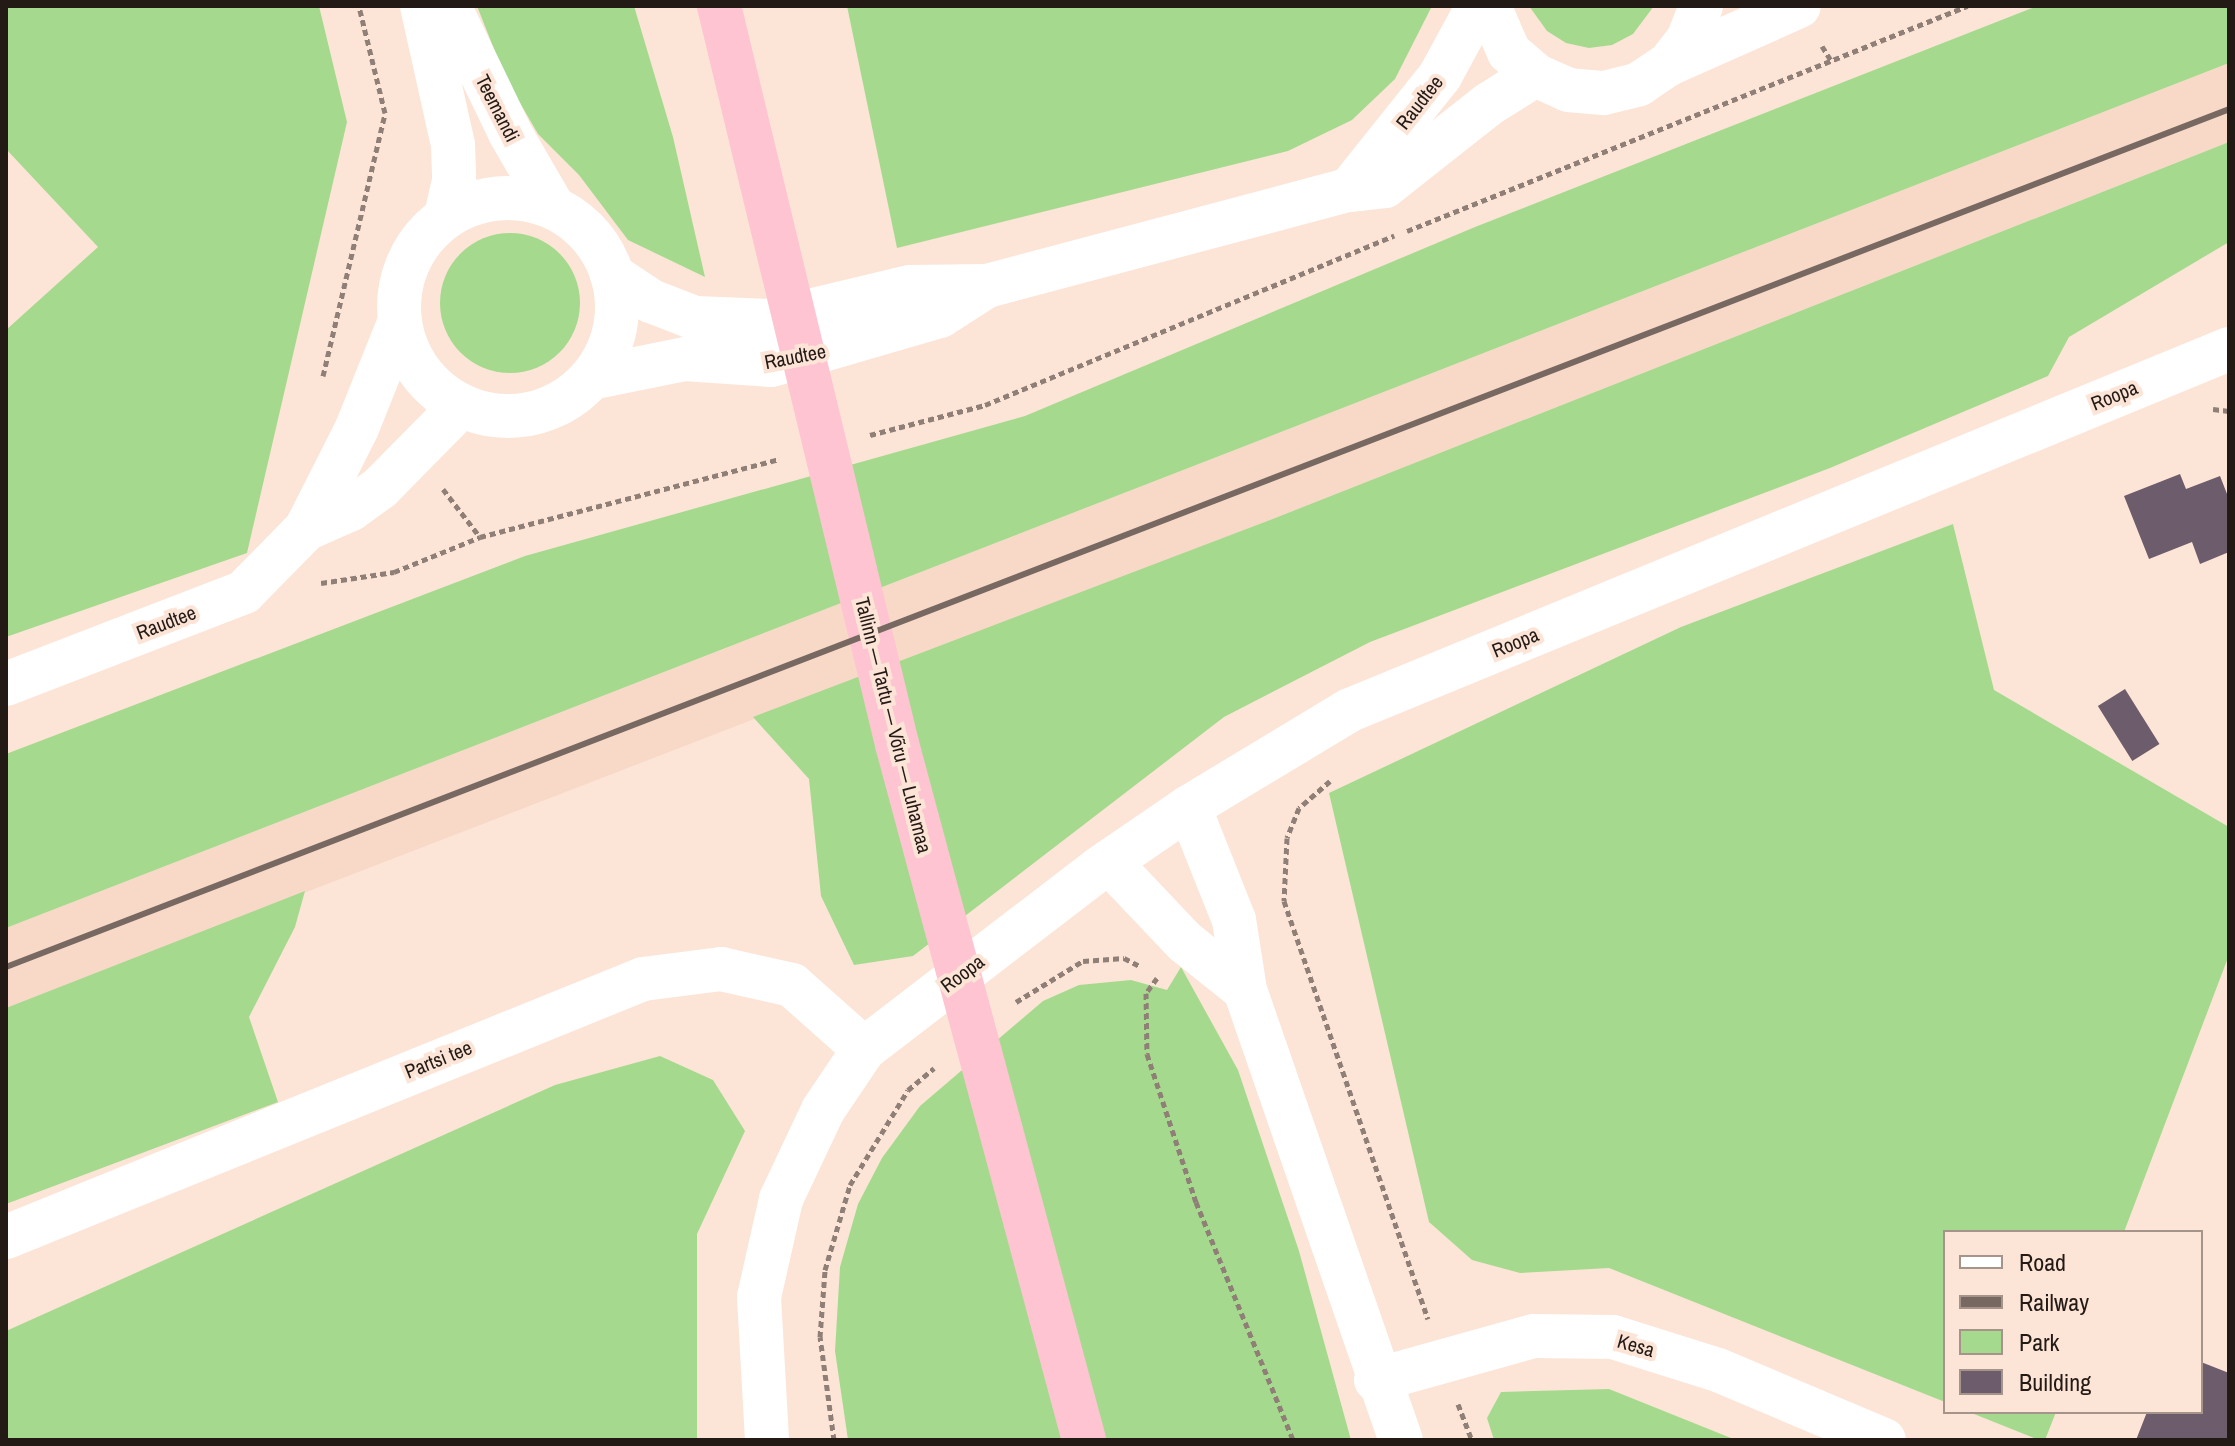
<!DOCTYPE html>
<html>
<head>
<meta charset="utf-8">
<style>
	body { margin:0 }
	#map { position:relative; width:2235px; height:1446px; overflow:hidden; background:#fce5d7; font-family:"Archivo Narrow",sans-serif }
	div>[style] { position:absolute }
	.built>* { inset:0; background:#f8d9c7 }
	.green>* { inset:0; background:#a5da8e }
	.round { border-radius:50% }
	.building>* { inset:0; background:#6d5c6b; transform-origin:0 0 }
	.path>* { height:5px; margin-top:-2.5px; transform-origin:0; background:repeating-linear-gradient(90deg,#8f7f76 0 6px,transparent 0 10px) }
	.minor>* { height:44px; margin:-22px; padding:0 22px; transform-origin:22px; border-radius:22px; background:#fff }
	.minor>.ring { margin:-22px; padding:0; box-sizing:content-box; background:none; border:44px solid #fff; border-radius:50% }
	.tertiary>* { height:44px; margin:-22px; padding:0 22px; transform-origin:22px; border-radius:22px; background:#fff }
	.trunk>* { height:44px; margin:-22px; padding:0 22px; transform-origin:22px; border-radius:22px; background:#fec4d2 }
	.rail>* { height:6px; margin:-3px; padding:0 3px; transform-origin:3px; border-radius:3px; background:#776961 }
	span { translate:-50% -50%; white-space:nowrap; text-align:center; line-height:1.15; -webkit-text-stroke:8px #fce5d7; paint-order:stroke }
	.street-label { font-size:20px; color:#231a16 }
	.frame { position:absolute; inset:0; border:8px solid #231a16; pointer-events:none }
	.legend { position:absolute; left:1943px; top:1230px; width:260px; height:184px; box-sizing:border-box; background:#fce5d7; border:2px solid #a5948a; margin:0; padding:10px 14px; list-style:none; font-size:24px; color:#231a16 }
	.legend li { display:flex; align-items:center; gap:16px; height:40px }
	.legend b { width:40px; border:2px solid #a5948a }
</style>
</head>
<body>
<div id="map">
	<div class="built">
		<div style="clip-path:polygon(2229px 63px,2229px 142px,1270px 520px,6px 1008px,6px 928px)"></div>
	</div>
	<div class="green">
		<div style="clip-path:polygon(6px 6px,319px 6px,347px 122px,247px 553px,6px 637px,6px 330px,98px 247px,6px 149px)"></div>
		<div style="clip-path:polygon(477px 6px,634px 6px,673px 137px,705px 277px,628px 240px,579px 175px,538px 134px,505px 77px)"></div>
		<div style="clip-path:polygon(847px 6px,1432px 6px,1395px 79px,1352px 120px,1288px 151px,897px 248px)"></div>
		<div style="clip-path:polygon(1529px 6px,1654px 6px,1633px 34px,1612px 45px,1589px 48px,1566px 43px,1547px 31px)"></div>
		<div style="clip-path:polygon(2037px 6px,2229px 6px,2229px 63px,6px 928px,6px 754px,525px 556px,1025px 416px,1475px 227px)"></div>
		<div style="clip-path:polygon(2229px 142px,2229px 242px,2069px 337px,2048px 376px,1830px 468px,1370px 642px,1224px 717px,913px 956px,854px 965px,821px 896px,809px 779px,753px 717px,1270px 520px)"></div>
		<div class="round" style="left:440px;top:233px;width:140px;height:140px"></div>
		<div style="clip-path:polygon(1953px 524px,1994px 690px,2229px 827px,2229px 955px,2124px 1232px,1945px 1232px,1945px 1402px,1609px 1268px,1520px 1273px,1472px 1260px,1429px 1222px,1329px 793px,1681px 627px)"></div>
		<div style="clip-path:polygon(305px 891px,295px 927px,249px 1017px,278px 1102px,6px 1204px,6px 1008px)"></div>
		<div style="clip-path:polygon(1181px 967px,1238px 1070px,1299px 1251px,1351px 1440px,848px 1440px,835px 1351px,840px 1267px,858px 1204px,882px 1158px,920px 1106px,1043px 1001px,1079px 985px,1131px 980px,1167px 990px)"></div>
		<div style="clip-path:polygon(660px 1056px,713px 1080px,745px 1131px,697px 1234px,697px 1440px,6px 1440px,6px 1331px,555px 1085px)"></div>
		<div style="clip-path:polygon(1609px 1389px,1736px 1440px,1494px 1440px,1487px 1418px,1501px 1392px)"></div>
		<div style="clip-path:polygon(1969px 1412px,2056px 1412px,2045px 1440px,2039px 1440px)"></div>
	</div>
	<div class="building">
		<div style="clip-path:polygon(2180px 474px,2186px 489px,2220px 476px,2229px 499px,2229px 552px,2200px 564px,2192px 542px,2149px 559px,2124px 496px)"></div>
		<div style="left:2125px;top:689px;width:65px;height:32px;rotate:58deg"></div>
		<div style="clip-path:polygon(2201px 1362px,2229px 1373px,2229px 1440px,2136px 1440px,2147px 1412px,2201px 1412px)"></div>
	</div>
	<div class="path">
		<div style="left:1822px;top:46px;width:19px;rotate:58deg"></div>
		<div style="left:1407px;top:231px;width:604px;rotate:-21.89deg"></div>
		<div style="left:323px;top:376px;width:270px;rotate:-76.7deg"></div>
		<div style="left:385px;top:113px;width:110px;rotate:-103.7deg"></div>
		<div style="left:2213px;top:409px;width:16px;rotate:7deg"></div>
		<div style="left:870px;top:435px;width:119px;rotate:-14.6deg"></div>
		<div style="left:985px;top:405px;width:443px;rotate:-22.5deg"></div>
		<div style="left:443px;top:489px;width:61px;rotate:52.4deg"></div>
		<div style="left:480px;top:537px;width:309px;rotate:-14.6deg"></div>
		<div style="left:321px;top:583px;width:74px;rotate:-8.6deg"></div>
		<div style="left:394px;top:572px;width:93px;rotate:-22.1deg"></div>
		<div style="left:1330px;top:781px;width:41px;rotate:138.9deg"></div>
		<div style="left:1299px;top:808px;width:32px;rotate:112deg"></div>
		<div style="left:1287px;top:838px;width:63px;rotate:92.7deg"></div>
		<div style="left:1284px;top:901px;width:442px;rotate:71deg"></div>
		<div style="left:1157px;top:978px;width:19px;rotate:126deg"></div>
		<div style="left:1146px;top:993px;width:61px;rotate:89.1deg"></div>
		<div style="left:1147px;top:1054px;width:156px;rotate:71.7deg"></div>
		<div style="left:1196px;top:1202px;width:257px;rotate:67.8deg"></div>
		<div style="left:1016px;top:1002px;width:79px;rotate:-31.5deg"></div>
		<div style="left:1083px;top:961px;width:41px;rotate:-4.2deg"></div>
		<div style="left:1124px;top:958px;width:18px;rotate:27deg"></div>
		<div style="left:1458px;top:1404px;width:39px;rotate:69deg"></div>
		<div style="left:834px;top:1440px;width:104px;rotate:-97.7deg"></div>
		<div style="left:820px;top:1337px;width:67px;rotate:-85.7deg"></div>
		<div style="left:825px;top:1270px;width:89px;rotate:-73.6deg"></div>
		<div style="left:850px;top:1185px;width:111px;rotate:-58.6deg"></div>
		<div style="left:908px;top:1090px;width:34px;rotate:-40deg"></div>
	</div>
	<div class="minor">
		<div style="left:422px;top:6px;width:142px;rotate:77.4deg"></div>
		<div style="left:453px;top:145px;width:36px;rotate:88deg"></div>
		<div style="left:454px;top:181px;width:36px;rotate:103deg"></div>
		<div style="left:449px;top:6px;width:141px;rotate:64.3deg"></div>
		<div style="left:510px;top:133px;width:86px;rotate:59.8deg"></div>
		<div style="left:1489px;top:6px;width:50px;rotate:66.5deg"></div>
		<div style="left:1509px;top:52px;width:35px;rotate:41deg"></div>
		<div style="left:1535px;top:75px;width:36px;rotate:24deg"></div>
		<div style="left:1568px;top:90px;width:36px;rotate:5deg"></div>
		<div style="left:1604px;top:93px;width:36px;rotate:-14deg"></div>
		<div style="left:1639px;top:84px;width:36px;rotate:-34deg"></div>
		<div style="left:1669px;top:64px;width:142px;rotate:-24deg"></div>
		<div style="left:1669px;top:64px;width:31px;rotate:-52deg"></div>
		<div style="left:1688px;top:40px;width:36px;rotate:-69deg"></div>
		<div style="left:1349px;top:190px;width:146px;rotate:-51.4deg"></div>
		<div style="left:1440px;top:76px;width:80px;rotate:-61.5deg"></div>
		<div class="ring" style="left:399px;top:198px;width:174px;height:174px"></div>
		<div style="left:612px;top:275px;width:47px;rotate:33.7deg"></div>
		<div style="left:651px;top:301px;width:47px;rotate:21.1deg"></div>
		<div style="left:695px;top:318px;width:73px;rotate:2.4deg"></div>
		<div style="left:768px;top:321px;width:146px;rotate:-13.5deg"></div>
		<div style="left:910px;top:287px;width:77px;rotate:-0.7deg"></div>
		<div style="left:987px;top:286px;width:375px;rotate:-14.9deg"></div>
		<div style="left:1349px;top:190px;width:36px;rotate:-6deg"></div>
		<div style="left:1385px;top:186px;width:132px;rotate:-38.3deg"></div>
		<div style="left:1489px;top:104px;width:54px;rotate:-32.2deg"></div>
		<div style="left:591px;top:378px;width:96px;rotate:-11.4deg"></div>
		<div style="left:685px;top:359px;width:86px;rotate:4deg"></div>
		<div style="left:771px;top:365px;width:176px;rotate:-16.2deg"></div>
		<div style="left:940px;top:316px;width:56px;rotate:-32.6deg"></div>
		<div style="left:306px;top:529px;width:49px;rotate:-24deg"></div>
		<div style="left:351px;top:509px;width:36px;rotate:-36deg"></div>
		<div style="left:380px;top:488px;width:115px;rotate:-45.4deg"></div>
		<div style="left:6px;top:684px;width:255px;rotate:-21.1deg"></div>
		<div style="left:244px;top:592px;width:88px;rotate:-45.5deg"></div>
		<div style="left:306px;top:529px;width:113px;rotate:-63.2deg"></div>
		<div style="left:357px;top:428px;width:113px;rotate:-68.2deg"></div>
		<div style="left:6px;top:1237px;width:687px;rotate:-22.05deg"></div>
		<div style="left:643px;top:979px;width:79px;rotate:-7.3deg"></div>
		<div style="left:721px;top:969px;width:73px;rotate:12.7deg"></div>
		<div style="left:792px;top:985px;width:96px;rotate:41.6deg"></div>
		<div style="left:1376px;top:1380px;width:164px;rotate:-15.6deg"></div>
		<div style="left:1534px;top:1336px;width:79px;rotate:0.7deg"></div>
		<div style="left:1613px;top:1337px;width:110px;rotate:17.4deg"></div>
		<div style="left:1718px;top:1370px;width:180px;rotate:22.9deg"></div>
	</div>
	<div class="tertiary">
		<div style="left:1189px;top:807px;width:122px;rotate:68.3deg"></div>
		<div style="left:1234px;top:920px;width:71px;rotate:81.1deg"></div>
		<div style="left:1245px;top:990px;width:476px;rotate:70.9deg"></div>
		<div style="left:1109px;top:862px;width:110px;rotate:46.5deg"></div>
		<div style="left:1185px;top:942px;width:77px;rotate:38.7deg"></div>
		<div style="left:767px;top:1440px;width:143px;rotate:-93.2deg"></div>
		<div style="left:759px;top:1297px;width:100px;rotate:-77.3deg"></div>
		<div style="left:781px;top:1199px;width:98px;rotate:-64.7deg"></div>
		<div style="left:823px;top:1110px;width:73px;rotate:-56.1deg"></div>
		<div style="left:864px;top:1049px;width:297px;rotate:-37.5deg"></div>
		<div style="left:1100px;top:868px;width:108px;rotate:-34.4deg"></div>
		<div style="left:1189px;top:807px;width:188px;rotate:-31.1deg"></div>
		<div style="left:1350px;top:710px;width:950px;rotate:-22.33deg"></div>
	</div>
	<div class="trunk">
		<div style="left:719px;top:6px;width:759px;rotate:76.44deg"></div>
		<div style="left:897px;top:744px;width:721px;rotate:74.96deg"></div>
	</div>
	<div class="rail">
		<div style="left:6px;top:967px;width:2383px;rotate:-21.1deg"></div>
	</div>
	<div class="street-label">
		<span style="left:1419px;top:102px;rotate:-52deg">Raudtee</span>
		<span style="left:498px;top:108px;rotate:63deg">Teemandi</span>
		<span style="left:795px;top:356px;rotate:-11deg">Raudtee</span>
		<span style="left:2114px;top:395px;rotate:-22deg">Roopa</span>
		<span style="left:166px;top:622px;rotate:-21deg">Raudtee</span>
		<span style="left:1515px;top:642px;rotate:-22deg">Roopa</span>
		<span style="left:894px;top:725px;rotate:76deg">Tallinn — Tartu — Võru — Luhamaa</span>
		<span style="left:962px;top:973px;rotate:-37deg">Roopa</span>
		<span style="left:438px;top:1059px;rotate:-22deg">Partsi tee</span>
		<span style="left:1636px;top:1345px;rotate:16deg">Kesa</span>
	</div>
	<div class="frame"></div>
	<ul class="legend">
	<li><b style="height:10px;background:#fff"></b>Road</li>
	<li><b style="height:10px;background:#776961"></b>Railway</li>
	<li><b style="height:22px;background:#a5da8e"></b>Park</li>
	<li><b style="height:22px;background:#6d5c6b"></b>Building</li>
	</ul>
</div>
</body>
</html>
